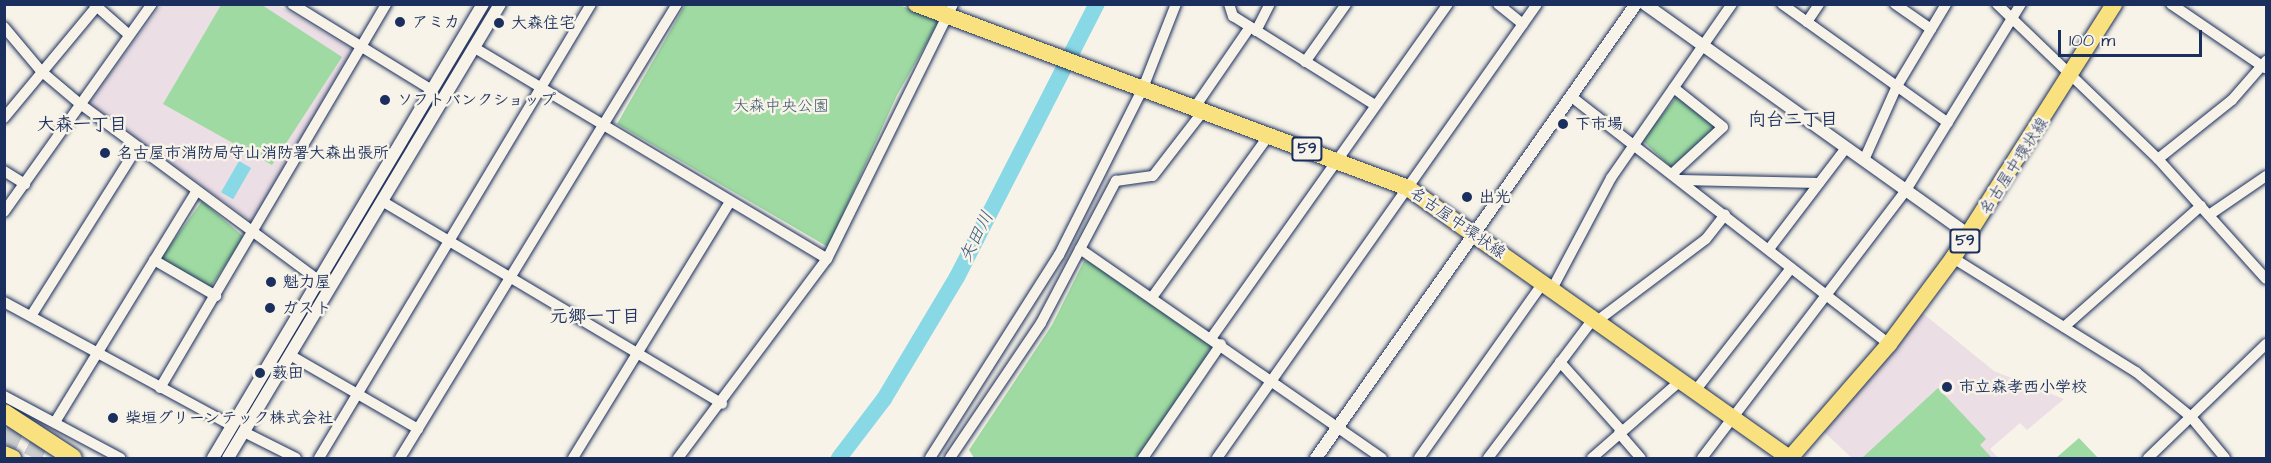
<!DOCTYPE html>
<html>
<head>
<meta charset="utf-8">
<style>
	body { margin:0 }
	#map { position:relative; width:2271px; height:463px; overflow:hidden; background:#f7f3e8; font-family:"Architects Daughter","Klee One",sans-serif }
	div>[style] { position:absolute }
	.built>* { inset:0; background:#ebdee4 }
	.green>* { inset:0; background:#9edaa1 }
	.water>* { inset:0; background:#89d8e6; transform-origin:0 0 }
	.river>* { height:16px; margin:-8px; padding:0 8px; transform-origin:8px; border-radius:8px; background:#89d8e6 }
	.motorway-tunnel>* { height:18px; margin-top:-9px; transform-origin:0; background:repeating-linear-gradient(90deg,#cbcccc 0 18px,transparent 0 27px) }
	.roads { filter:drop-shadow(0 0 2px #1b2f5e) drop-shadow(0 0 2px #1b2f5e) }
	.minor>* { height:10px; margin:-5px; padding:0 5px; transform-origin:5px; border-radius:5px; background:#f7f3e8 }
	.tertiary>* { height:12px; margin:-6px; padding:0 6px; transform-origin:6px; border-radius:6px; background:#f7f3e8 }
	.primary>* { height:16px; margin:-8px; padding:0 8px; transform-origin:8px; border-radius:8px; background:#fae180 }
	.trunk>* { height:16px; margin:-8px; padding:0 8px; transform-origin:8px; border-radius:8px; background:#fae180 }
	.motorway>* { height:18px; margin:-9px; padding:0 9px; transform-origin:9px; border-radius:9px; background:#fae180 }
	.dots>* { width:16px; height:16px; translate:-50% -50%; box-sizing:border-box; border:3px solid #f7f3e8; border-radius:50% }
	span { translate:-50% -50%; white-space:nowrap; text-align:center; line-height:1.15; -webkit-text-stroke:5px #f7f3e8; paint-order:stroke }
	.shield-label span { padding:2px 4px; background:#f7f3e8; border:2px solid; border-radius:4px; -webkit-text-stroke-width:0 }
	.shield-label { font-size:15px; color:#1b2f5e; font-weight:700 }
	.poi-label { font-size:16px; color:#1b2f5e; font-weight:700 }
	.left { translate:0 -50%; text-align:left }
	.park-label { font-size:16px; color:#3c5a6f }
	.street-label { font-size:16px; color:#1b2f5e }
	.neighbourhood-label { font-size:18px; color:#1b2f5e; font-weight:700 }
	.water-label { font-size:18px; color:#365980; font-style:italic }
	.frame { position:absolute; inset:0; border:6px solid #1b2f5e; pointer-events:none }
	.scale { position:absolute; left:2058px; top:30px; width:144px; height:27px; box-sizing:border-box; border:3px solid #1b2f5e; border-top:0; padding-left:8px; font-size:18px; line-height:21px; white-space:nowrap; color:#1b2f5e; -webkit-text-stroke:4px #f7f3e8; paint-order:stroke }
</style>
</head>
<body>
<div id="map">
	<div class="built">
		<div style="clip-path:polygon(161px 5px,278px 5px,353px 50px,253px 222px,93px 108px,91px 100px)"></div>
		<div style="clip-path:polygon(1920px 311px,1994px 371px,2064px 399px,2027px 430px,2020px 423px,1990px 449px,1998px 458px,1852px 458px,1822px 430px)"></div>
	</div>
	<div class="green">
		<div style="clip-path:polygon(221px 5px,262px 5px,342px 57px,272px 165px,163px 104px)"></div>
		<div style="clip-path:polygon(685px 5px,899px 5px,940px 20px,897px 95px,828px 247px,617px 124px)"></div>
		<div style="clip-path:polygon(1678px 95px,1719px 128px,1671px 167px,1642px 140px)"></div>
		<div style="clip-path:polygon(202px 201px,244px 237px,210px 288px,161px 258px)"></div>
		<div style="clip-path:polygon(1090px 260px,1215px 347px,1141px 458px,974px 458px,969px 450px,1052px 325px,1084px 261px)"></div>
		<div style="clip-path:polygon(1938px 388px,1986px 439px,1980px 445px,1992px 458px,1862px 458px)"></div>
		<div style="clip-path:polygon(2079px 438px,2098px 458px,2056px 458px)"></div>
	</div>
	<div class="water">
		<div style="left:239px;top:161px;width:14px;height:36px;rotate:30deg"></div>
	</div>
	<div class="river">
		<div style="left:839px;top:458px;width:74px;rotate:-52.7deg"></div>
		<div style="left:884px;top:399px;width:142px;rotate:-59.1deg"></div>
		<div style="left:957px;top:277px;width:307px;rotate:-62.9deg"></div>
	</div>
	<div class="motorway-tunnel">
		<div style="left:4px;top:433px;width:55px;rotate:27deg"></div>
	</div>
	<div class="roads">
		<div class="minor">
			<div style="left:94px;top:4px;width:45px;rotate:41.4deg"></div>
			<div style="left:292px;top:4px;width:164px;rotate:31.6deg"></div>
			<div style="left:1229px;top:4px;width:13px;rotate:72deg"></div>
			<div style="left:1233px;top:16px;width:168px;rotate:32.1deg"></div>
			<div style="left:1498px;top:4px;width:32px;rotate:39deg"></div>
			<div style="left:1782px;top:4px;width:204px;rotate:35.6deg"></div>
			<div style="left:1895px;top:4px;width:44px;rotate:34.8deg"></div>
			<div style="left:1997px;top:4px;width:223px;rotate:43.9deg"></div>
			<div style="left:2158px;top:159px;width:161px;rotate:48deg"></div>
			<div style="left:2171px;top:4px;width:114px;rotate:34.2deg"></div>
			<div style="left:1807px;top:22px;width:22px;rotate:-56deg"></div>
			<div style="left:4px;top:27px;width:57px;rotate:49.9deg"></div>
			<div style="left:41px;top:71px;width:50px;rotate:40.1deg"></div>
			<div style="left:79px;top:103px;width:306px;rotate:36.5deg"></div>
			<div style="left:1256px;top:31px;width:30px;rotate:-63deg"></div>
			<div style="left:475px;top:48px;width:410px;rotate:30.9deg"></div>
			<div style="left:1305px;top:62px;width:71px;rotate:-54.7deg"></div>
			<div style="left:1573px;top:98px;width:400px;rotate:37.9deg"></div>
			<div style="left:1195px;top:107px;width:97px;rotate:-55.5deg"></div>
			<div style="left:4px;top:118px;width:144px;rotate:-50.3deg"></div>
			<div style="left:2158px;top:159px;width:95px;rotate:-38.6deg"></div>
			<div style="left:2232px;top:100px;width:52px;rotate:-48.9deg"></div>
			<div style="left:1864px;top:160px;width:81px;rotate:-66deg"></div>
			<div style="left:1897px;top:86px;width:96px;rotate:-59.1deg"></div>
			<div style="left:4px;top:171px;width:25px;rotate:32deg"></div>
			<div style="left:1672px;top:174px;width:69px;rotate:-42.7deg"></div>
			<div style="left:1723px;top:127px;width:63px;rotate:-141.5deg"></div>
			<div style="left:1680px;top:180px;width:139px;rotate:1.2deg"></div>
			<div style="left:382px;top:201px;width:396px;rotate:30.8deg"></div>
			<div style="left:4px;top:212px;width:255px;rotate:-54.6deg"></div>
			<div style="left:2209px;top:215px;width:69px;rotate:-34.4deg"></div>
			<div style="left:1080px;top:249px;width:367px;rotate:34.7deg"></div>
			<div style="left:1769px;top:249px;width:127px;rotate:-52.7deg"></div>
			<div style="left:1953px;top:258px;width:216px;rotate:31.9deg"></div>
			<div style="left:2136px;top:372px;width:71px;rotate:39.3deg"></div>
			<div style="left:2191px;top:417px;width:53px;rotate:50.3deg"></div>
			<div style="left:154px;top:260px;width:72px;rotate:30.1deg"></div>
			<div style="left:1552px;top:289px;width:126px;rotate:-62deg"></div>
			<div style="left:1611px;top:178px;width:212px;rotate:-55.2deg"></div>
			<div style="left:1153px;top:296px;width:198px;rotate:-54.2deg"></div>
			<div style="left:4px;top:302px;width:260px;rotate:28.5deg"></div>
			<div style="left:31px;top:316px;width:197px;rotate:-57.8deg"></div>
			<div style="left:1597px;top:321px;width:136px;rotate:-37deg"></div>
			<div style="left:1706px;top:239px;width:31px;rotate:-52deg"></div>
			<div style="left:2064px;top:327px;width:183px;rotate:-41.5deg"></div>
			<div style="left:1212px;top:337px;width:408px;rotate:-54.7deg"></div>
			<div style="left:290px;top:355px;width:148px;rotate:30deg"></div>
			<div style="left:1560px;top:362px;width:93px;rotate:48.1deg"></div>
			<div style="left:160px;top:388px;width:446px;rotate:-59.5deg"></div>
			<div style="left:1695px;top:391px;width:156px;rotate:-52deg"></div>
			<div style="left:4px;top:396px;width:132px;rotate:28.1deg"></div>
			<div style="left:55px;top:422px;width:270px;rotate:-58.5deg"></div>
			<div style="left:244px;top:432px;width:58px;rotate:26.6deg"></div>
			<div style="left:1619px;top:433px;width:33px;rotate:49deg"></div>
			<div style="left:319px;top:458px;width:529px;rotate:-59.07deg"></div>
			<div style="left:400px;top:458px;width:532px;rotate:-58.61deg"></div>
			<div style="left:573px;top:458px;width:300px;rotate:-58.5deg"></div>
			<div style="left:678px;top:458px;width:249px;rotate:-53.2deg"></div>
			<div style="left:827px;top:259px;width:284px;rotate:-63.7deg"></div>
			<div style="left:930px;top:458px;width:241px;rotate:-57.6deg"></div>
			<div style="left:1059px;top:255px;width:187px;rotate:-63.3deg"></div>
			<div style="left:1143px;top:88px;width:90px;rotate:-68.6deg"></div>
			<div style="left:950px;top:458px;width:163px;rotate:-56deg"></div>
			<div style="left:1041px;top:323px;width:161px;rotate:-62.2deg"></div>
			<div style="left:1116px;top:181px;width:37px;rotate:-8deg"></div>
			<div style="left:1153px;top:176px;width:83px;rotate:-52.3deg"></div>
			<div style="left:1143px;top:458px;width:138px;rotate:-55.6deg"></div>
			<div style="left:1217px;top:458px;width:555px;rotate:-54.82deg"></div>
			<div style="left:1419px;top:458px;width:214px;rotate:-54.7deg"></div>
			<div style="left:1488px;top:458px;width:176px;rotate:-52.9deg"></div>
			<div style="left:1592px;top:458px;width:117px;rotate:-41.2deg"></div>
			<div style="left:1702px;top:458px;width:337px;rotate:-52.7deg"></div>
			<div style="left:1906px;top:190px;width:219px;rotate:-58.3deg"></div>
			<div style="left:2148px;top:458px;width:164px;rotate:-44deg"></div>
		</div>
		<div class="tertiary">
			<div style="left:1645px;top:4px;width:398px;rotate:35.5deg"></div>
			<div style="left:213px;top:458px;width:528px;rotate:-59.26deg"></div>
			<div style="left:228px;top:458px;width:529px;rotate:-59.07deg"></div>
			<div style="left:1316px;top:458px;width:555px;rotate:-54.82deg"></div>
		</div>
		<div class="primary">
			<div style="left:916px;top:4px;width:525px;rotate:20.5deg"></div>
			<div style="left:1408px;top:188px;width:467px;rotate:35.3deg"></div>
			<div style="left:1790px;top:458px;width:151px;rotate:-49deg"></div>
			<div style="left:1889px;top:344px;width:107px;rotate:-53.3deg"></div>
			<div style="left:1953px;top:258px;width:301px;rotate:-57.6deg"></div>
		</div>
		<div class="trunk">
			<div style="left:4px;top:454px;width:10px;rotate:24deg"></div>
		</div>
		<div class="motorway">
			<div style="left:4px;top:413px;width:82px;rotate:33.1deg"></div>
		</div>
	</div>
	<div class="dots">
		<div style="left:400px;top:22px;background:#1b2f5e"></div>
		<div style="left:499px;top:23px;background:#1b2f5e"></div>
		<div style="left:385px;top:100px;background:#1b2f5e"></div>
		<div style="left:1563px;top:124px;background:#1b2f5e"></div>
		<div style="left:105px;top:153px;background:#1b2f5e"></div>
		<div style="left:1467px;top:197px;background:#1b2f5e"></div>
		<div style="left:271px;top:282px;background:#1b2f5e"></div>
		<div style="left:270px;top:308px;background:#1b2f5e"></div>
		<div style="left:260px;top:373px;background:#1b2f5e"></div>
		<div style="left:1947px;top:387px;background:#1b2f5e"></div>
		<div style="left:113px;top:418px;background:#1b2f5e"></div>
	</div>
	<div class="shield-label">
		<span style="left:1307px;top:149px">59</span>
		<span style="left:1965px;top:241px">59</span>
	</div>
	<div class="poi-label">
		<span class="left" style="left:412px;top:22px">アミカ</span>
		<span class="left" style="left:511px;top:23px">大森住宅</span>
		<span class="left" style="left:397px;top:100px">ソフトバンクショップ</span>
		<span class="left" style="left:1575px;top:124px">下市場</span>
		<span class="left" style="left:117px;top:153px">名古屋市消防局守山消防署大森出張所</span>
		<span class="left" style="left:1479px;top:197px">出光</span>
		<span class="left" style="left:283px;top:282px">魁力屋</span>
		<span class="left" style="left:282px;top:308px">ガスト</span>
		<span class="left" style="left:272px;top:373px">薮田</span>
		<span class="left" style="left:1959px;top:387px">市立森孝西小学校</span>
		<span class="left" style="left:125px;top:418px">柴垣グリーンテック株式会社</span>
	</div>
	<div class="park-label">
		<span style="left:781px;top:106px">大森中央公園</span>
	</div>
	<div class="street-label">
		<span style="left:2014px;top:166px;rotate:-57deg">名古屋中環状線</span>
		<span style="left:1458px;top:223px;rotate:35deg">名古屋中環状線</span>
	</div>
	<div class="neighbourhood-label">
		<span style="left:1793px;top:120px">向台二丁目</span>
		<span style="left:82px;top:125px">大森一丁目</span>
		<span style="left:595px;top:317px">元郷一丁目</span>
	</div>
	<div class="water-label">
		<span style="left:977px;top:237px;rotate:-63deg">矢田川</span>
	</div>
	<div class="frame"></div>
	<div class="scale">100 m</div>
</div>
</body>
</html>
